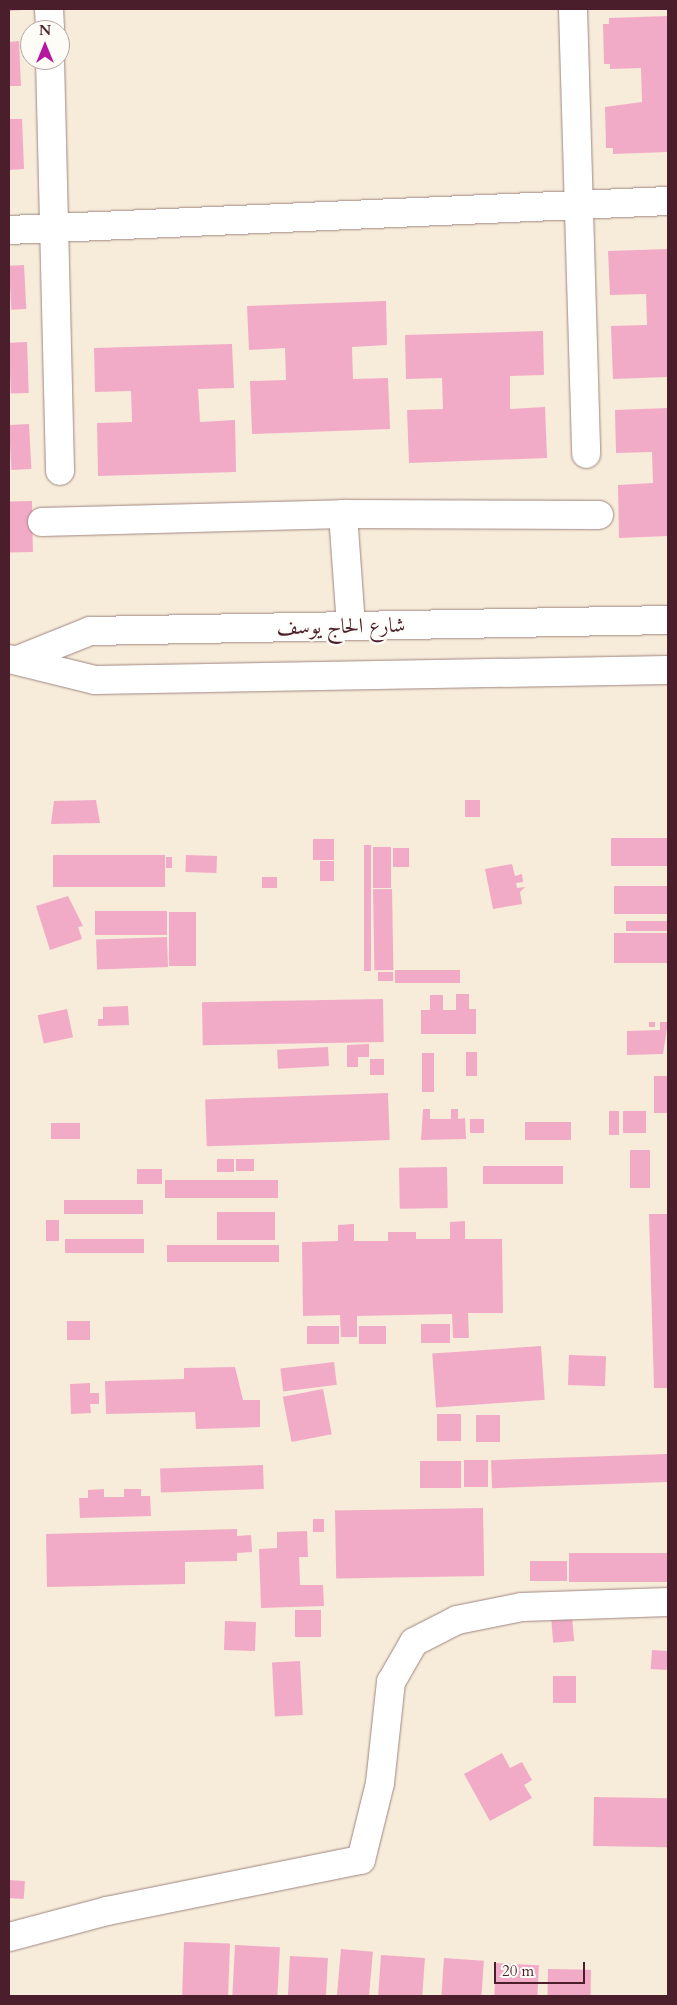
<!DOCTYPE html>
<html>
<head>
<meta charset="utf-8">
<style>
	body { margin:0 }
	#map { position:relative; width:677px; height:2005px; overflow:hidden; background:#f6ecd9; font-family:Cardo,Amiri,serif }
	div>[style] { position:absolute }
	.building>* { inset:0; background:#f2abc7; transform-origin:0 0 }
	.roads { filter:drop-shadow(0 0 1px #a08682) drop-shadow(0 0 1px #a08682) }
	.minor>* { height:28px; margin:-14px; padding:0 14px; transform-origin:14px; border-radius:14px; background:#fff }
	.major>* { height:28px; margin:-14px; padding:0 14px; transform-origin:14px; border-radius:14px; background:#fff }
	span { translate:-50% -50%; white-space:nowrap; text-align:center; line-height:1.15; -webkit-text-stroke:4.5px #fdfcf7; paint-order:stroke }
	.street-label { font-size:21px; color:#4a1f2b }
	.frame { position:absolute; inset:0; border:10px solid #4a1f2b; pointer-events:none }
	.north { position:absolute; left:20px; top:20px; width:50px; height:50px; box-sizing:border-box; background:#fdfcf7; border:1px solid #b5a4a5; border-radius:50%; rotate:0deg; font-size:14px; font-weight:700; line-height:20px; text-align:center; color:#4a1f2b }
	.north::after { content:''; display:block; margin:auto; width:18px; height:22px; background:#b5179e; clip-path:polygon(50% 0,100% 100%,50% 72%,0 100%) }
	.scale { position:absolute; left:494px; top:1962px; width:91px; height:22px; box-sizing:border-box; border:2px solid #4a1f2b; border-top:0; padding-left:6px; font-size:15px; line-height:18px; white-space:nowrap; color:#4a1f2b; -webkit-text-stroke:4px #fdfcf7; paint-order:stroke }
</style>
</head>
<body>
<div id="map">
	<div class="building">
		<div style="clip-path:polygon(9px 9px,23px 9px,23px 10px,9px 11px)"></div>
		<div style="clip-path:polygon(668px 16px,668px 152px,613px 154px,613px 148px,606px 148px,605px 107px,642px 102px,641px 68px,610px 69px,610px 64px,604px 64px,603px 24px,609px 24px,609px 18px)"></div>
		<div style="clip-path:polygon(19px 41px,21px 86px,9px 86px,9px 42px)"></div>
		<div style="clip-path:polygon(9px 119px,22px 119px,24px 169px,9px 170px)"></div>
		<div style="clip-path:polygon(668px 249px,668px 377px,613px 379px,611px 326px,647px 325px,646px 294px,610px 295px,608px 251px)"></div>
		<div style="left:24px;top:265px;width:44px;height:15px;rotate:87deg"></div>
		<div style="clip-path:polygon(386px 301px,387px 345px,352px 347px,353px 379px,388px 378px,390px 429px,252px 434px,250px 381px,286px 380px,285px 348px,249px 350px,247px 306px)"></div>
		<div style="clip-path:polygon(543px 331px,544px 375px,510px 376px,510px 409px,545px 407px,547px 458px,409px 463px,407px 410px,443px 409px,442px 378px,406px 379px,405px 335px)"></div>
		<div style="left:27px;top:342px;width:51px;height:18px;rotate:88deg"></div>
		<div style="clip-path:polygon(232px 344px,234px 388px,198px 389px,200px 422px,235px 420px,236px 472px,98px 476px,97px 423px,132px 422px,131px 391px,95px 392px,94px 348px)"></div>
		<div style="clip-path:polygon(668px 408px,668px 536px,619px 538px,618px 485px,653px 483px,652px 452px,616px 453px,615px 410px)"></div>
		<div style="left:29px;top:424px;width:45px;height:20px;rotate:87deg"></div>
		<div style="left:32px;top:501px;width:51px;height:23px;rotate:89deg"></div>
		<div style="clip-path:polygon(96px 800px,100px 823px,51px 824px,54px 801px)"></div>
		<div style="left:465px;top:800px;width:15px;height:17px"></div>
		<div style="left:668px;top:838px;width:28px;height:57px;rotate:90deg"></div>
		<div style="left:313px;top:839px;width:21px;height:21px"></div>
		<div style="left:364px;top:845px;width:7px;height:126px"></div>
		<div style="left:391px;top:847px;width:41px;height:18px;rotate:90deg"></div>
		<div style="left:393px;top:848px;width:16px;height:19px"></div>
		<div style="left:165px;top:855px;width:32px;height:112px;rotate:90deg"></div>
		<div style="left:186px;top:855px;width:31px;height:17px;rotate:2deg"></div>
		<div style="left:166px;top:857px;width:6px;height:11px"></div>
		<div style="left:320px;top:861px;width:14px;height:20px"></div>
		<div style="clip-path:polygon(512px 864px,515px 876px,522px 874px,523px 882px,516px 883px,517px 888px,525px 887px,520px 892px,522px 904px,493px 909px,485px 869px)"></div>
		<div style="left:262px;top:877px;width:15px;height:11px"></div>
		<div style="left:668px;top:886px;width:28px;height:54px;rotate:90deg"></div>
		<div style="left:392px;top:889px;width:81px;height:19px;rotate:89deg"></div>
		<div style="clip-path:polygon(68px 896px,83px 926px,78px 927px,82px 939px,50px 950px,36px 906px)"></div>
		<div style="left:167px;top:911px;width:24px;height:72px;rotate:90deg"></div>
		<div style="left:169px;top:912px;width:27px;height:54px"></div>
		<div style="left:626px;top:921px;width:42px;height:10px"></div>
		<div style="left:614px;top:933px;width:54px;height:30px"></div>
		<div style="left:167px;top:937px;width:30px;height:71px;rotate:88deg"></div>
		<div style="left:395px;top:970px;width:65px;height:13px"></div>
		<div style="left:378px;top:972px;width:15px;height:9px"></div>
		<div style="clip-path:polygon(456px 994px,469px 994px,469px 1009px,476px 1009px,476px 1034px,421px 1034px,421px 1010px,430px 1010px,430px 995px,443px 995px,443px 1010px,456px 1010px)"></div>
		<div style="left:383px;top:999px;width:43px;height:181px;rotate:89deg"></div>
		<div style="clip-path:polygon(128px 1006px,129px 1025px,98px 1026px,98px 1019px,103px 1019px,103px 1007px)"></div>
		<div style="left:67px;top:1009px;width:29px;height:30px;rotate:78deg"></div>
		<div style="left:649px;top:1022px;width:6px;height:5px"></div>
		<div style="clip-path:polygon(660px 1022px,668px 1022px,663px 1054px,627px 1055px,627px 1031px,660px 1030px)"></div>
		<div style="clip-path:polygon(369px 1044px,369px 1057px,358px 1057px,358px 1067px,347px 1067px,347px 1045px)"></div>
		<div style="left:328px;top:1047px;width:19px;height:51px;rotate:87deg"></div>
		<div style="left:466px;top:1052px;width:11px;height:24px"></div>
		<div style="left:422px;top:1053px;width:12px;height:39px"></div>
		<div style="left:370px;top:1059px;width:14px;height:16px"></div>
		<div style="left:654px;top:1076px;width:14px;height:37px"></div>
		<div style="left:388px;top:1093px;width:47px;height:183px;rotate:88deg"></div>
		<div style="clip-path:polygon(423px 1109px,430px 1109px,430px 1119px,451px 1119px,451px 1109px,458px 1109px,458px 1119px,465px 1118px,466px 1139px,421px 1140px)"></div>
		<div style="left:609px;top:1111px;width:10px;height:24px"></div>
		<div style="left:623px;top:1111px;width:23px;height:22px"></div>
		<div style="left:484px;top:1119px;width:14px;height:14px;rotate:90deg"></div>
		<div style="left:525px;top:1122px;width:46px;height:18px"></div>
		<div style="left:51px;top:1123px;width:29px;height:16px"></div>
		<div style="left:630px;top:1150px;width:20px;height:38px"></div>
		<div style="left:217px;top:1159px;width:17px;height:13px"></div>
		<div style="left:236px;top:1159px;width:18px;height:12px"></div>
		<div style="left:563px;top:1166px;width:18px;height:80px;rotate:90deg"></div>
		<div style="left:447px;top:1167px;width:41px;height:48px;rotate:89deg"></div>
		<div style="left:137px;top:1169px;width:25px;height:15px"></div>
		<div style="left:278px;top:1180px;width:18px;height:113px;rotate:90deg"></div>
		<div style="left:143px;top:1200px;width:14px;height:79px;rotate:90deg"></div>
		<div style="left:275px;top:1212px;width:28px;height:58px;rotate:90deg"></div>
		<div style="clip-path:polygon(649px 1214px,668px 1214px,668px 1388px,654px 1388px)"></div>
		<div style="left:46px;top:1220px;width:13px;height:21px"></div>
		<div style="clip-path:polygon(465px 1221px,465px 1239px,502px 1239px,503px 1313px,468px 1313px,469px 1338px,453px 1338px,452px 1314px,357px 1316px,357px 1337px,341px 1337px,340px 1315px,303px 1316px,302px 1242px,338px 1241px,338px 1225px,354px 1224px,354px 1241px,388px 1241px,388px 1232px,416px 1232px,416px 1239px,450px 1239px,450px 1222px)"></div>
		<div style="left:65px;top:1239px;width:79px;height:14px"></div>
		<div style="left:279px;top:1245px;width:17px;height:112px;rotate:90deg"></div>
		<div style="left:67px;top:1321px;width:23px;height:19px"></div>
		<div style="left:421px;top:1324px;width:29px;height:19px"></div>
		<div style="left:307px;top:1326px;width:32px;height:18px"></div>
		<div style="left:359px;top:1326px;width:27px;height:18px"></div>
		<div style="left:541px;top:1346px;width:54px;height:109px;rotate:86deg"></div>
		<div style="left:569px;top:1355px;width:37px;height:30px;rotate:2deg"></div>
		<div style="left:334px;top:1362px;width:23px;height:54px;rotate:83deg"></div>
		<div style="clip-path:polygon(235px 1367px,243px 1400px,260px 1400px,260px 1427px,196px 1429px,195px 1412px,106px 1414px,105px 1381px,184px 1379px,184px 1368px)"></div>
		<div style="clip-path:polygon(90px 1383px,90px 1393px,99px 1393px,99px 1404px,90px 1404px,91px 1413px,71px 1414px,70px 1384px)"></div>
		<div style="left:323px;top:1389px;width:46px;height:41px;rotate:79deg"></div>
		<div style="left:437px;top:1414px;width:24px;height:27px"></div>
		<div style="left:476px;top:1415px;width:24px;height:27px"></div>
		<div style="left:667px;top:1454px;width:28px;height:176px;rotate:88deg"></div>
		<div style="left:464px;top:1460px;width:24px;height:27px"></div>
		<div style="left:461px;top:1461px;width:27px;height:41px;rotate:90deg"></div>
		<div style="left:263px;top:1465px;width:24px;height:103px;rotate:88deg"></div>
		<div style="clip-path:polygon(104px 1489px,104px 1497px,124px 1497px,124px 1489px,141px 1489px,141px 1496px,150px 1496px,151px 1516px,80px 1518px,79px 1498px,88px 1498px,88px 1490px)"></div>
		<div style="left:483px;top:1508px;width:68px;height:148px;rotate:89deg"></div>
		<div style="left:324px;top:1519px;width:13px;height:11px;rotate:90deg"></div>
		<div style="clip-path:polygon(237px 1529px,237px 1536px,251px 1535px,252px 1552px,237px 1553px,237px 1561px,185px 1562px,185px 1584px,47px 1587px,46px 1534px)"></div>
		<div style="clip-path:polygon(307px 1531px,308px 1557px,299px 1557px,300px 1585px,323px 1585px,324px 1606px,261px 1608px,259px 1549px,277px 1548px,277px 1532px)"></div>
		<div style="left:668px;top:1553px;width:29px;height:99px;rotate:90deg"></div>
		<div style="left:567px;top:1561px;width:20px;height:37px;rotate:90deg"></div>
		<div style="left:295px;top:1610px;width:26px;height:27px"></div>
		<div style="left:572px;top:1616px;width:25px;height:21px;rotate:85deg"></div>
		<div style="left:225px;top:1621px;width:31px;height:29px;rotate:2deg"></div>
		<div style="left:652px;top:1650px;width:16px;height:19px;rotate:4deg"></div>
		<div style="left:300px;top:1661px;width:54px;height:28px;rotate:87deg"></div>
		<div style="left:553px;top:1676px;width:23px;height:27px"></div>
		<div style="clip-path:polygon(502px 1753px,510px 1768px,522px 1762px,532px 1780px,524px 1785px,532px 1798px,490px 1821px,464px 1774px)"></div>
		<div style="left:594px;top:1797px;width:74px;height:49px;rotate:1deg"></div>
		<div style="left:9px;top:1880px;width:16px;height:18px;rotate:4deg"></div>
		<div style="left:184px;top:1942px;width:46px;height:54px;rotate:2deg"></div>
		<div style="left:235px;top:1945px;width:45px;height:51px;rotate:3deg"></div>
		<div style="left:341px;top:1949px;width:32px;height:47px;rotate:5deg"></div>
		<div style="left:381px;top:1955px;width:44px;height:41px;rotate:4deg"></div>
		<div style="left:290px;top:1956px;width:38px;height:40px;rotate:3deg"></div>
		<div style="left:444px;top:1958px;width:40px;height:38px;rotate:4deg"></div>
		<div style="left:496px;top:1963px;width:43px;height:33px;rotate:3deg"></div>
		<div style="left:548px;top:1969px;width:43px;height:27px;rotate:1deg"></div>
	</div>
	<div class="roads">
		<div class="minor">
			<div style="left:49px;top:9px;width:21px;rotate:87deg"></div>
			<div style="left:573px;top:9px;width:445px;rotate:88.3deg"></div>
			<div style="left:50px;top:60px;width:411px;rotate:88.6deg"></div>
			<div style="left:9px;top:230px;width:660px;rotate:-2.52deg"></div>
			<div style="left:343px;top:514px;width:112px;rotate:85.9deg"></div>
			<div style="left:42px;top:522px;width:301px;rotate:-1.5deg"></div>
			<div style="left:343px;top:514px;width:256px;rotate:0.2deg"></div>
			<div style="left:9px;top:1937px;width:101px;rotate:-14.9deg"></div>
			<div style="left:107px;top:1911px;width:259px;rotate:-11.4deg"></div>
			<div style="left:361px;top:1860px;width:79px;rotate:-76.1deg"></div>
			<div style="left:380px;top:1783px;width:102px;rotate:-83.8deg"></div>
			<div style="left:391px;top:1682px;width:46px;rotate:-60.1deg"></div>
			<div style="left:414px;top:1642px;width:48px;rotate:-27.1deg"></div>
			<div style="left:457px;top:1620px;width:66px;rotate:-11.3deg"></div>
			<div style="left:522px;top:1607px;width:146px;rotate:-2deg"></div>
		</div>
		<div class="major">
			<div style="left:9px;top:659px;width:89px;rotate:13.7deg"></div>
			<div style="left:95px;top:680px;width:573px;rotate:-1deg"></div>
			<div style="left:20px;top:659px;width:75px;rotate:-21.8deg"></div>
			<div style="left:90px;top:631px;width:578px;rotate:-1.09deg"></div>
		</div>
	</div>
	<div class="street-label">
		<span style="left:341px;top:627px;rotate:-1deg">شارع الحاج يوسف</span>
	</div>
	<div class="frame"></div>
	<div class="north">N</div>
	<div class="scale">20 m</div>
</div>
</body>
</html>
